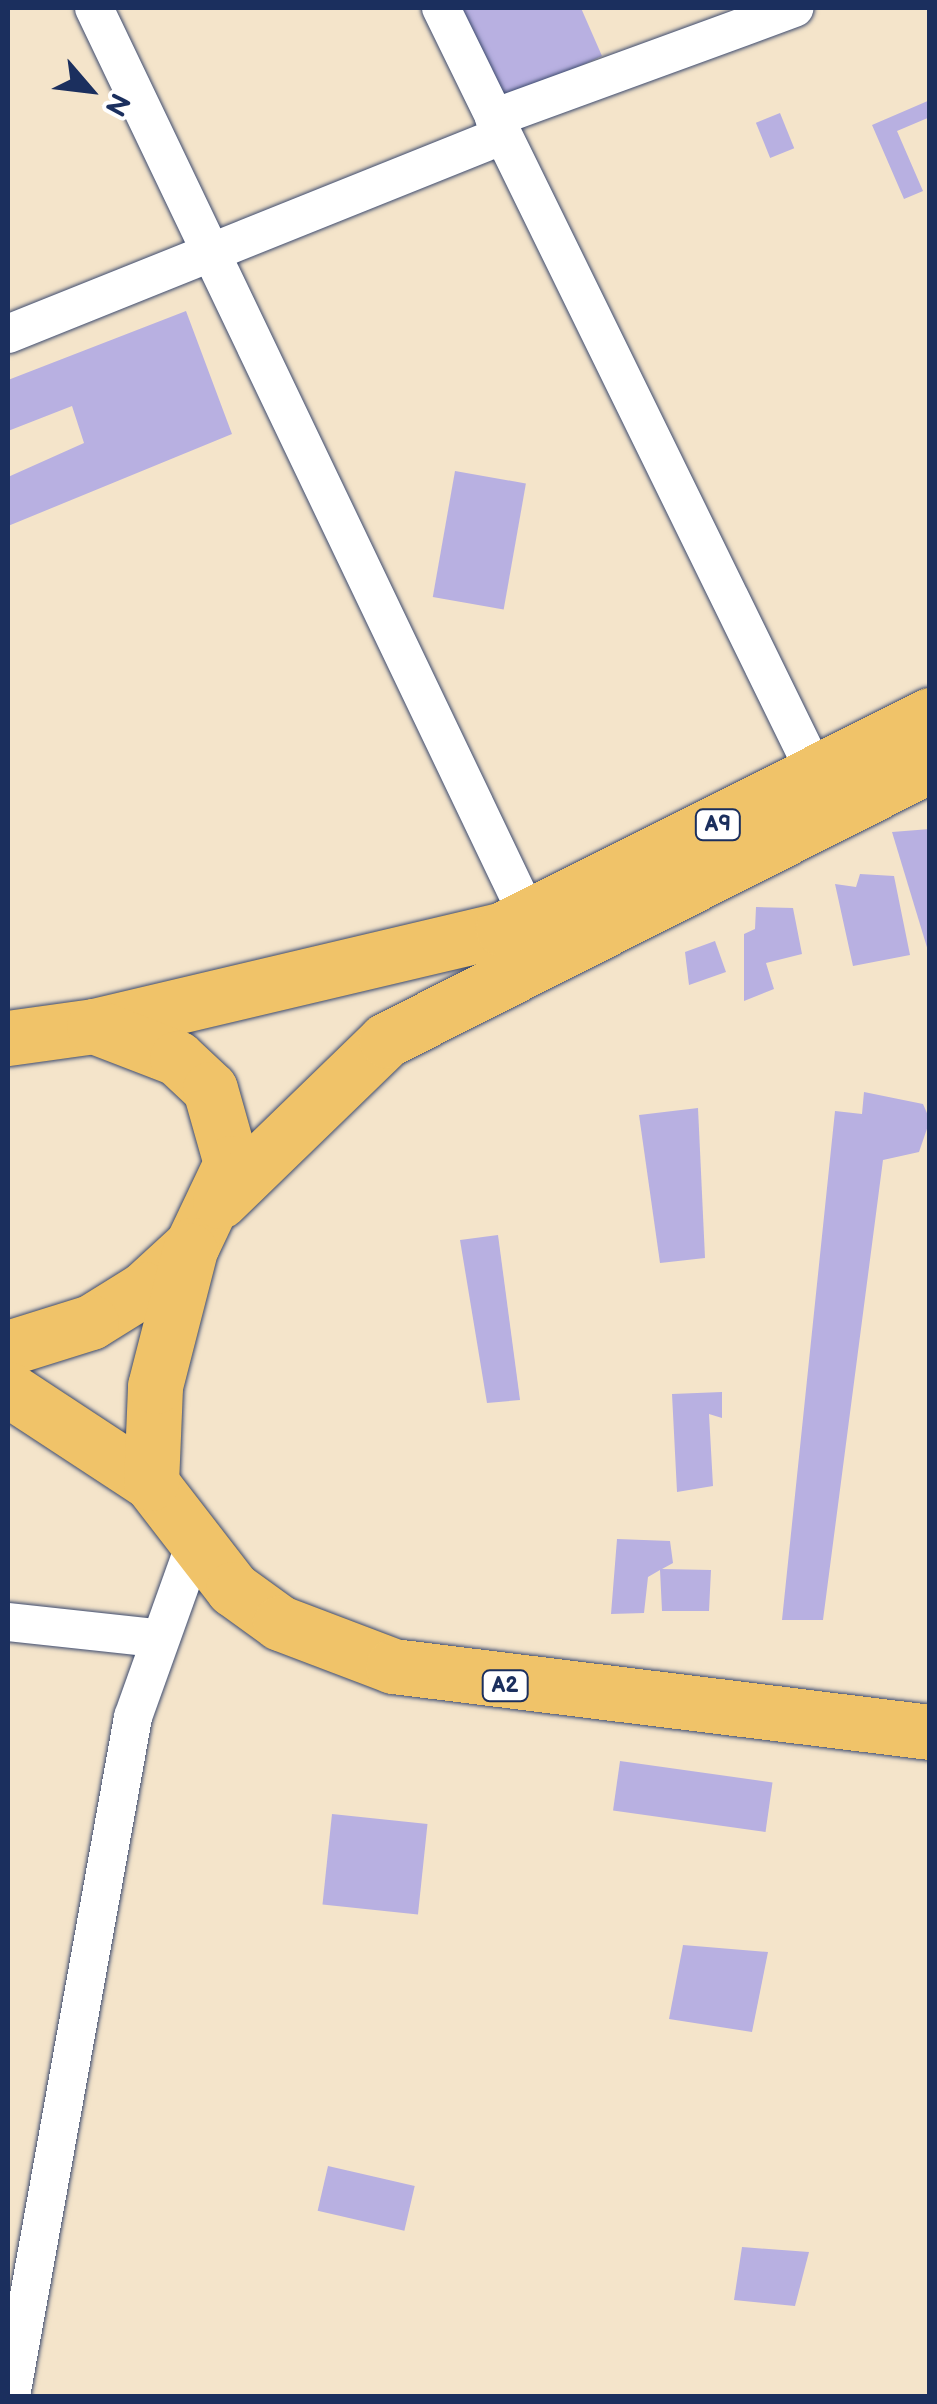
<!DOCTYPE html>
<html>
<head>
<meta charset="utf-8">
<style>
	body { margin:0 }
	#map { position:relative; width:937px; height:2404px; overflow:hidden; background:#f4e4ca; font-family:"Balsamiq Sans",sans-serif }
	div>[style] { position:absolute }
	.building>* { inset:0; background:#b8b0e1; transform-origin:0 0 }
	.roads { filter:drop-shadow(0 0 2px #3c4a6e) drop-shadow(0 0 2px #3c4a6e) }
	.minor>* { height:38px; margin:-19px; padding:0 19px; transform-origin:19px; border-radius:19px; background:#fff }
	.highway>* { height:55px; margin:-27.5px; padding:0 27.5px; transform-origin:27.5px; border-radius:27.5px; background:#f0c369 }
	span { translate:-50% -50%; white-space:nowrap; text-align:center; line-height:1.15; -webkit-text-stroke:10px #fff; paint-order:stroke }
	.shield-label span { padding:2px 8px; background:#fff; border:2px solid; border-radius:8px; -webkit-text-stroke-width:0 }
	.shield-label { font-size:22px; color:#1b2f5e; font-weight:700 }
	.frame { position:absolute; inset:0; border:10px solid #1b2f5e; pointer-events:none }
	.north { position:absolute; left:40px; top:40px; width:100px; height:100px; -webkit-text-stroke:8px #fff; paint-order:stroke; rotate:118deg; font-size:28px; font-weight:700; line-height:40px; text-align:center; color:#1b2f5e }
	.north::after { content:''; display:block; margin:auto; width:35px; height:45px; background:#1b2f5e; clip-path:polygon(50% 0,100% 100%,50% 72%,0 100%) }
</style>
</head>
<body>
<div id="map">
	<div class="building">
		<div style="clip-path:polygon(459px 8px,581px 8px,602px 56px,502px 102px)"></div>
		<div style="clip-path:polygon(930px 100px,930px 117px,897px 131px,923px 191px,904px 199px,872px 125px)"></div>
		<div style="left:780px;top:113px;width:38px;height:26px;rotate:68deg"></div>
		<div style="clip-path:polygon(186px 311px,232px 434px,8px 526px,8px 477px,84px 443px,72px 406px,8px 431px,8px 380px)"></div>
		<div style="left:455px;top:471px;width:72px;height:128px;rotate:10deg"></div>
		<div style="clip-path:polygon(930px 829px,930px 954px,929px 954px,892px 832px)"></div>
		<div style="clip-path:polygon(860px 874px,894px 876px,910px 955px,853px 966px,835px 884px,856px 887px)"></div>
		<div style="clip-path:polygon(756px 907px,793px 908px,802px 954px,766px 963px,774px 989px,744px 1001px,744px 934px,755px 929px)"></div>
		<div style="clip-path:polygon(715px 941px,726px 972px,689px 985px,685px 952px)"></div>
		<div style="clip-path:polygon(864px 1092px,923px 1104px,930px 1120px,919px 1152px,883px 1160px,823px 1620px,782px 1620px,835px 1111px,862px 1114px)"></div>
		<div style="clip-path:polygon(698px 1108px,705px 1258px,660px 1263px,639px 1115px)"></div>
		<div style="clip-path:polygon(498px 1235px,520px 1400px,487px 1403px,460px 1240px)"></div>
		<div style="clip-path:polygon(722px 1392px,722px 1418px,709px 1414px,713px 1486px,677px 1492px,672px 1394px)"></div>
		<div style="clip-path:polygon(617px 1539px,670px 1541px,673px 1563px,662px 1569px,711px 1570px,709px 1611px,662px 1611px,660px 1570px,648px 1577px,644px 1613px,611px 1614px)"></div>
		<div style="left:620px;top:1761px;width:154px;height:50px;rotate:8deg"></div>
		<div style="left:332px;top:1814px;width:96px;height:91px;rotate:6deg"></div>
		<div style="clip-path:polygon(683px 1945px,768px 1952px,752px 2032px,669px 2019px)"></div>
		<div style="left:328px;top:2166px;width:89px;height:46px;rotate:13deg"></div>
		<div style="clip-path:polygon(742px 2247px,809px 2252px,795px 2306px,734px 2300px)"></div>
	</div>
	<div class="roads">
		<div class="minor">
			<div style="left:94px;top:8px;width:1009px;rotate:64.45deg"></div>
			<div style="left:441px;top:8px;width:855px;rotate:63.91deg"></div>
			<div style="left:494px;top:118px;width:320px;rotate:-20.1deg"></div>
			<div style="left:8px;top:334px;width:531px;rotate:-21.88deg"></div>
			<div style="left:8px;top:1622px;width:149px;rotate:6.2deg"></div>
			<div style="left:11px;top:2396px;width:690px;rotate:-79.81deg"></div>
			<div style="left:133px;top:1717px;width:184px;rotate:-70.3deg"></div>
		</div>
		<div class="highway">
			<div style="left:94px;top:1026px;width:420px;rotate:-13.3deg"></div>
			<div style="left:503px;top:929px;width:478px;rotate:-26.6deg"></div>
			<div style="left:8px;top:1038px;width:87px;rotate:-7.9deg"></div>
			<div style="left:94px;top:1026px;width:89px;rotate:21.1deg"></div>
			<div style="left:177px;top:1058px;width:45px;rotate:43.2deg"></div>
			<div style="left:210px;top:1089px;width:77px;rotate:74.2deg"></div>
			<div style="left:231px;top:1163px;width:91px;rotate:115.4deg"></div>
			<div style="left:192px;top:1245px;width:65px;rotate:137.5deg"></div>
			<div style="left:144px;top:1289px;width:62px;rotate:148.1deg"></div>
			<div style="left:91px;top:1322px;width:87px;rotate:162.6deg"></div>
			<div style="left:220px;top:1201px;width:231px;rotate:-44.1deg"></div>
			<div style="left:386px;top:1040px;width:610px;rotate:-26.82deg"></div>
			<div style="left:8px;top:1389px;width:171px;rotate:33.3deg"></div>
			<div style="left:151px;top:1483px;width:134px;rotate:52.3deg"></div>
			<div style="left:233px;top:1589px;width:58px;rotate:35.9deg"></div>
			<div style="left:280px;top:1623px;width:121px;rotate:20.8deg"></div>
			<div style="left:393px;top:1666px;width:541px;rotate:7.01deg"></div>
			<div style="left:151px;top:1483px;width:97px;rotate:-87.6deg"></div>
			<div style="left:155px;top:1386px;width:140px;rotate:-75.6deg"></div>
		</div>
	</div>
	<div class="shield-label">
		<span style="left:718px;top:825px">A9</span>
		<span style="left:505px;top:1686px">A2</span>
	</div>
	<div class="frame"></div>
	<div class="north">N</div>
</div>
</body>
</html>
